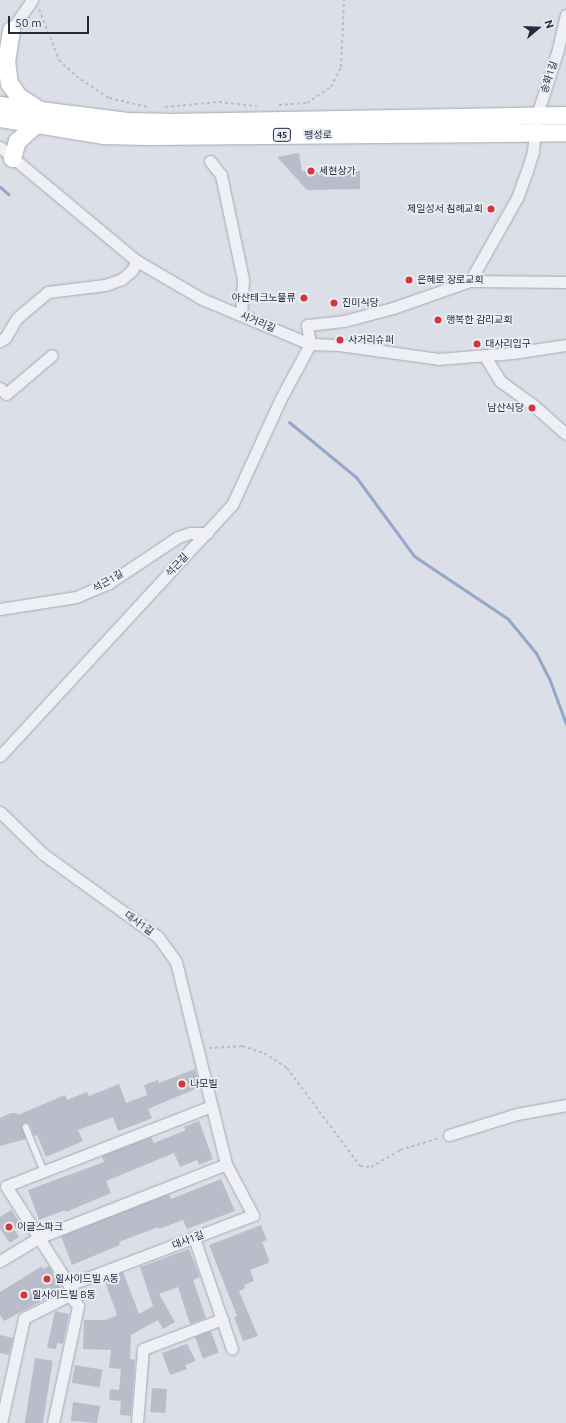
<!DOCTYPE html>
<html>
<head>
<meta charset="utf-8">
<style>
	body { margin:0 }
	#map { position:relative; width:566px; height:1423px; overflow:hidden; background:#dcdfe7; font-family:Ubuntu,"Noto Sans KR",sans-serif }
	div>[style] { position:absolute }
	.stream>* { height:3px; margin:-1.5px; padding:0 1.5px; transform-origin:1.5px; border-radius:1.5px; background:#94a6ca }
	.building>* { inset:0; background:#b9bdca; transform-origin:0 0 }
	.path>* { height:2px; margin-top:-1px; transform-origin:0; background:repeating-linear-gradient(90deg,#babdc5 0 3px,transparent 0 6px) }
	.roads { filter:drop-shadow(0 0 1px #a5a9b4) drop-shadow(0 0 1px #a5a9b4) }
	.service>* { height:5.5px; margin:-2.75px; padding:0 2.75px; transform-origin:2.75px; border-radius:2.75px; background:#eff0f5 }
	.minor>* { height:11px; margin:-5.5px; padding:0 5.5px; transform-origin:5.5px; border-radius:5.5px; background:#eff0f5 }
	.primary>* { height:17px; margin:-8.5px; padding:0 8.5px; transform-origin:8.5px; border-radius:8.5px; background:#fff }
	.dots>* { width:11px; height:11px; translate:-50% -50%; box-sizing:border-box; border:2px solid #ebeef5; border-radius:50% }
	span { translate:-50% -50%; white-space:nowrap; text-align:center; line-height:1.15; -webkit-text-stroke:3.5px #ebeef5; paint-order:stroke }
	.shield-label span { padding:1px 3px; background:#ebeef5; border:1px solid; border-radius:3px; -webkit-text-stroke-width:0 }
	.shield-label { font-size:9px; color:#252a3e; font-weight:700 }
	.street-label { font-size:10px; color:#252a3e }
	.poi-label { font-size:10px; color:#252a3e }
	.left { translate:0 -50%; text-align:left }
	.right { translate:-100% -50%; text-align:right }
	.north { position:absolute; left:518px; top:8px; width:40px; height:40px; -webkit-text-stroke:3px #ebeef5; paint-order:stroke; rotate:71deg; font-size:11px; font-weight:700; line-height:16px; text-align:center; color:#252a3e }
	.north::after { content:''; display:block; margin:auto; width:14px; height:18px; background:#252a3e; clip-path:polygon(50% 0,100% 100%,50% 72%,0 100%) }
	.scale { position:absolute; left:8px; top:16px; width:81px; height:18px; box-sizing:border-box; border:2px solid #252a3e; border-top:0; padding-left:5px; font-size:12px; line-height:14px; white-space:nowrap; color:#252a3e; -webkit-text-stroke:3px #ebeef5; paint-order:stroke }
</style>
</head>
<body>
<div id="map">
	<div class="stream">
		<div style="left:0;top:187px;width:11px;rotate:41deg"></div>
		<div style="left:289px;top:422px;width:87px;rotate:39.4deg"></div>
		<div style="left:356px;top:477px;width:98px;rotate:53.7deg"></div>
		<div style="left:414px;top:556px;width:113px;rotate:33.8deg"></div>
		<div style="left:508px;top:619px;width:44px;rotate:50.5deg"></div>
		<div style="left:536px;top:653px;width:28px;rotate:63deg"></div>
		<div style="left:549px;top:678px;width:49px;rotate:69.7deg"></div>
	</div>
	<div class="building">
		<div style="clip-path:polygon(299px 153px,302px 171px,360px 171px,360px 189px,307px 190px,277px 157px)"></div>
		<div style="clip-path:polygon(195px 1069px,200px 1087px,148px 1109px,152px 1118px,145px 1121px,118px 1131px,113px 1117px,78px 1130px,83px 1141px,46px 1157px,37px 1135px,34px 1136px,30px 1125px,25px 1123px,22px 1127px,26px 1139px,0 1146px,0 1118px,11px 1113px,17px 1113px,18px 1115px,65px 1095px,67px 1100px,87px 1092px,89px 1096px,119px 1084px,126px 1103px,147px 1095px,144px 1085px,158px 1080px,159px 1083px)"></div>
		<div style="clip-path:polygon(199px 1121px,213px 1159px,199px 1165px,197px 1160px,180px 1167px,174px 1153px,106px 1181px,111px 1193px,66px 1212px,65px 1210px,39px 1220px,28px 1190px,104px 1162px,102px 1156px,151px 1137px,154px 1143px,186px 1130px,184px 1127px)"></div>
		<div style="clip-path:polygon(221px 1179px,235px 1211px,187px 1229px,183px 1220px,159px 1229px,158px 1227px,119px 1242px,120px 1245px,72px 1265px,61px 1236px,169px 1194px,171px 1199px)"></div>
		<div style="clip-path:polygon(11px 1210px,21px 1224px,14px 1229px,19px 1237px,10px 1243px,0 1229px,0 1217px)"></div>
		<div style="clip-path:polygon(261px 1225px,267px 1240px,262px 1242px,269px 1260px,268px 1263px,250px 1270px,254px 1281px,244px 1285px,245px 1288px,239px 1291px,258px 1336px,243px 1341px,234px 1317px,237px 1316px,209px 1245px)"></div>
		<div style="clip-path:polygon(189px 1249px,200px 1277px,193px 1280px,206px 1318px,190px 1324px,178px 1287px,159px 1294px,175px 1322px,163px 1329px,158px 1320px,131px 1335px,130px 1359px,135px 1360px,131px 1416px,120px 1415px,121px 1401px,109px 1400px,110px 1389px,119px 1390px,121px 1369px,109px 1368px,111px 1350px,83px 1349px,84px 1320px,106px 1320px,117px 1315px,104px 1279px,123px 1272px,139px 1314px,153px 1306px,140px 1267px)"></div>
		<div style="clip-path:polygon(42px 1266px,43px 1269px,49px 1266px,62px 1290px,4px 1321px,0 1315px,0 1292px)"></div>
		<div style="clip-path:polygon(55px 1311px,69px 1314px,63px 1344px,57px 1343px,56px 1349px,47px 1348px)"></div>
		<div style="left:211px;top:1331px;width:23px;height:17px;rotate:70deg"></div>
		<div style="clip-path:polygon(0 1335px,13px 1338px,9px 1355px,0 1353px)"></div>
		<div style="clip-path:polygon(187px 1344px,196px 1361px,185px 1365px,187px 1369px,170px 1375px,162px 1353px)"></div>
		<div style="left:35px;top:1358px;width:18px;height:67px;rotate:9deg"></div>
		<div style="left:75px;top:1365px;width:28px;height:18px;rotate:10deg"></div>
		<div style="left:152px;top:1388px;width:15px;height:24px;rotate:4deg"></div>
		<div style="clip-path:polygon(73px 1402px,100px 1406px,97px 1423px,71px 1421px)"></div>
	</div>
	<div class="path">
		<div style="left:39px;top:9px;width:55px;rotate:68.6deg"></div>
		<div style="left:59px;top:60px;width:23px;rotate:43deg"></div>
		<div style="left:76px;top:76px;width:40px;rotate:34deg"></div>
		<div style="left:109px;top:98px;width:39px;rotate:13deg"></div>
		<div style="left:279px;top:105px;width:28px;rotate:-4deg"></div>
		<div style="left:307px;top:103px;width:29px;rotate:-34deg"></div>
		<div style="left:331px;top:87px;width:22px;rotate:-63deg"></div>
		<div style="left:341px;top:67px;width:67px;rotate:-87.4deg"></div>
		<div style="left:165px;top:107px;width:54px;rotate:-5.3deg"></div>
		<div style="left:219px;top:102px;width:38px;rotate:6deg"></div>
		<div style="left:209px;top:1048px;width:33px;rotate:-3deg"></div>
		<div style="left:242px;top:1046px;width:23px;rotate:18deg"></div>
		<div style="left:264px;top:1053px;width:27px;rotate:33deg"></div>
		<div style="left:287px;top:1068px;width:122px;rotate:53.3deg"></div>
		<div style="left:360px;top:1166px;width:11px;rotate:5deg"></div>
		<div style="left:371px;top:1167px;width:34px;rotate:-30deg"></div>
		<div style="left:400px;top:1150px;width:41px;rotate:-17.1deg"></div>
	</div>
	<div class="roads">
		<div class="service">
			<div style="left:26px;top:1127px;width:48px;rotate:67.8deg"></div>
		</div>
		<div class="minor">
			<div style="left:7px;top:36px;width:44px;rotate:-55.2deg"></div>
			<div style="left:0;top:147px;width:178px;rotate:39.8deg"></div>
			<div style="left:137px;top:261px;width:75px;rotate:30.3deg"></div>
			<div style="left:202px;top:299px;width:117px;rotate:22.6deg"></div>
			<div style="left:310px;top:344px;width:29px;rotate:2deg"></div>
			<div style="left:339px;top:345px;width:100px;rotate:8deg"></div>
			<div style="left:438px;top:359px;width:75px;rotate:-4.6deg"></div>
			<div style="left:513px;top:353px;width:54px;rotate:-8.6deg"></div>
			<div style="left:210px;top:161px;width:18px;rotate:52deg"></div>
			<div style="left:221px;top:175px;width:106px;rotate:78.1deg"></div>
			<div style="left:243px;top:279px;width:36px;rotate:93deg"></div>
			<div style="left:470px;top:281px;width:96px;rotate:0.6deg"></div>
			<div style="left:0;top:341px;width:6px;rotate:-31deg"></div>
			<div style="left:5px;top:338px;width:23px;rotate:-59deg"></div>
			<div style="left:17px;top:318px;width:40px;rotate:-40deg"></div>
			<div style="left:48px;top:292px;width:57px;rotate:-7deg"></div>
			<div style="left:105px;top:285px;width:18px;rotate:-19deg"></div>
			<div style="left:122px;top:279px;width:13px;rotate:-42deg"></div>
			<div style="left:132px;top:270px;width:10px;rotate:-61deg"></div>
			<div style="left:484px;top:355px;width:31px;rotate:58deg"></div>
			<div style="left:500px;top:381px;width:39px;rotate:36deg"></div>
			<div style="left:532px;top:404px;width:45px;rotate:41.4deg"></div>
			<div style="left:0;top:388px;width:8px;rotate:45deg"></div>
			<div style="left:6px;top:394px;width:60px;rotate:-40.3deg"></div>
			<div style="left:0;top:609px;width:77px;rotate:-9deg"></div>
			<div style="left:76px;top:597px;width:36px;rotate:-23deg"></div>
			<div style="left:109px;top:583px;width:83px;rotate:-33.7deg"></div>
			<div style="left:178px;top:537px;width:13px;rotate:-18deg"></div>
			<div style="left:190px;top:533px;width:17px"></div>
			<div style="left:0;top:756px;width:342px;rotate:-47.3deg"></div>
			<div style="left:232px;top:505px;width:115px;rotate:-65.4deg"></div>
			<div style="left:280px;top:400px;width:64px;rotate:-61.8deg"></div>
			<div style="left:310px;top:344px;width:19px;rotate:-99deg"></div>
			<div style="left:307px;top:325px;width:37px;rotate:-6deg"></div>
			<div style="left:344px;top:321px;width:51px;rotate:-14.9deg"></div>
			<div style="left:393px;top:308px;width:82px;rotate:-19.3deg"></div>
			<div style="left:470px;top:281px;width:95px;rotate:-60.5deg"></div>
			<div style="left:517px;top:198px;width:29px;rotate:-70deg"></div>
			<div style="left:527px;top:171px;width:21px;rotate:-73deg"></div>
			<div style="left:533px;top:151px;width:36px;rotate:-84deg"></div>
			<div style="left:537px;top:115px;width:69px;rotate:-72.3deg"></div>
			<div style="left:558px;top:49px;width:35px;rotate:-77deg"></div>
			<div style="left:0;top:812px;width:60px;rotate:44.3deg"></div>
			<div style="left:43px;top:854px;width:142px;rotate:35.8deg"></div>
			<div style="left:158px;top:937px;width:31px;rotate:54deg"></div>
			<div style="left:176px;top:962px;width:208px;rotate:76.1deg"></div>
			<div style="left:226px;top:1164px;width:58px;rotate:62.1deg"></div>
			<div style="left:253px;top:1215px;width:197px;rotate:159.2deg"></div>
			<div style="left:69px;top:1285px;width:117px;rotate:-122.5deg"></div>
			<div style="left:6px;top:1186px;width:220px;rotate:-21.3deg"></div>
			<div style="left:449px;top:1135px;width:71px;rotate:-17.2deg"></div>
			<div style="left:517px;top:1114px;width:50px;rotate:-10.4deg"></div>
			<div style="left:194px;top:1238px;width:117px;rotate:71.1deg"></div>
			<div style="left:0;top:1261px;width:47px;rotate:-31deg"></div>
			<div style="left:40px;top:1237px;width:200px;rotate:-21.4deg"></div>
			<div style="left:1px;top:1423px;width:107px;rotate:-77.6deg"></div>
			<div style="left:24px;top:1318px;width:51px;rotate:-26.6deg"></div>
			<div style="left:53px;top:1423px;width:120px;rotate:-77.9deg"></div>
			<div style="left:78px;top:1306px;width:14px;rotate:-126deg"></div>
			<div style="left:70px;top:1295px;width:7px;rotate:-98deg"></div>
			<div style="left:137px;top:1423px;width:74px;rotate:-85.4deg"></div>
			<div style="left:143px;top:1349px;width:85px;rotate:-20.8deg"></div>
		</div>
		<div class="primary">
			<div style="left:11px;top:30px;width:30px;rotate:99deg"></div>
			<div style="left:6px;top:60px;width:23px;rotate:83deg"></div>
			<div style="left:9px;top:83px;width:16px;rotate:55deg"></div>
			<div style="left:18px;top:96px;width:24px;rotate:33deg"></div>
			<div style="left:0;top:105px;width:128px;rotate:7.2deg"></div>
			<div style="left:127px;top:121px;width:39px;rotate:1deg"></div>
			<div style="left:166px;top:122px;width:400px;rotate:-1deg"></div>
			<div style="left:0;top:118px;width:104px;rotate:9.4deg"></div>
			<div style="left:103px;top:135px;width:44px;rotate:1.3deg"></div>
			<div style="left:147px;top:136px;width:419px;rotate:-0.5deg"></div>
			<div style="left:12px;top:158px;width:18px;rotate:-74deg"></div>
			<div style="left:17px;top:141px;width:25px;rotate:-42deg"></div>
		</div>
	</div>
	<div class="dots">
		<div style="left:311px;top:171px;background:#d53739"></div>
		<div style="left:491px;top:209px;background:#d53739"></div>
		<div style="left:409px;top:280px;background:#d53739"></div>
		<div style="left:304px;top:298px;background:#d53739"></div>
		<div style="left:334px;top:303px;background:#d53739"></div>
		<div style="left:438px;top:320px;background:#d53739"></div>
		<div style="left:340px;top:340px;background:#d53739"></div>
		<div style="left:477px;top:344px;background:#d53739"></div>
		<div style="left:532px;top:408px;background:#d53739"></div>
		<div style="left:182px;top:1084px;background:#d53739"></div>
		<div style="left:9px;top:1227px;background:#d53739"></div>
		<div style="left:47px;top:1279px;background:#d53739"></div>
		<div style="left:24px;top:1295px;background:#d53739"></div>
	</div>
	<div class="shield-label">
		<span style="left:282px;top:135px">45</span>
	</div>
	<div class="street-label">
		<span style="left:549px;top:77px;rotate:-72deg">송화1길</span>
		<span style="left:318px;top:135px;rotate:-1deg">팽성로</span>
		<span style="left:258px;top:322px;rotate:22deg">사거리길</span>
		<span style="left:177px;top:565px;rotate:-47deg">석근길</span>
		<span style="left:108px;top:581px;rotate:-30deg">석근1길</span>
		<span style="left:139px;top:923px;rotate:36deg">대사1길</span>
		<span style="left:188px;top:1240px;rotate:-21deg">대사1길</span>
	</div>
	<div class="poi-label">
		<span class="left" style="left:319px;top:171px">세현상가</span>
		<span class="right" style="left:483px;top:209px">제일성서 침례교회</span>
		<span class="left" style="left:417px;top:280px">은혜로 장로교회</span>
		<span class="right" style="left:296px;top:298px">아산테크노물류</span>
		<span class="left" style="left:342px;top:303px">진미식당</span>
		<span class="left" style="left:446px;top:320px">행복한 감리교회</span>
		<span class="left" style="left:348px;top:340px">사거리슈퍼</span>
		<span class="left" style="left:485px;top:344px">대사리입구</span>
		<span class="right" style="left:524px;top:408px">남산식당</span>
		<span class="left" style="left:190px;top:1084px">나모빌</span>
		<span class="left" style="left:17px;top:1227px">이글스파크</span>
		<span class="left" style="left:55px;top:1279px">힐사이드빌 A동</span>
		<span class="left" style="left:32px;top:1295px">힐사이드빌 B동</span>
	</div>
	<div class="north">N</div>
	<div class="scale">50 m</div>
</div>
</body>
</html>
